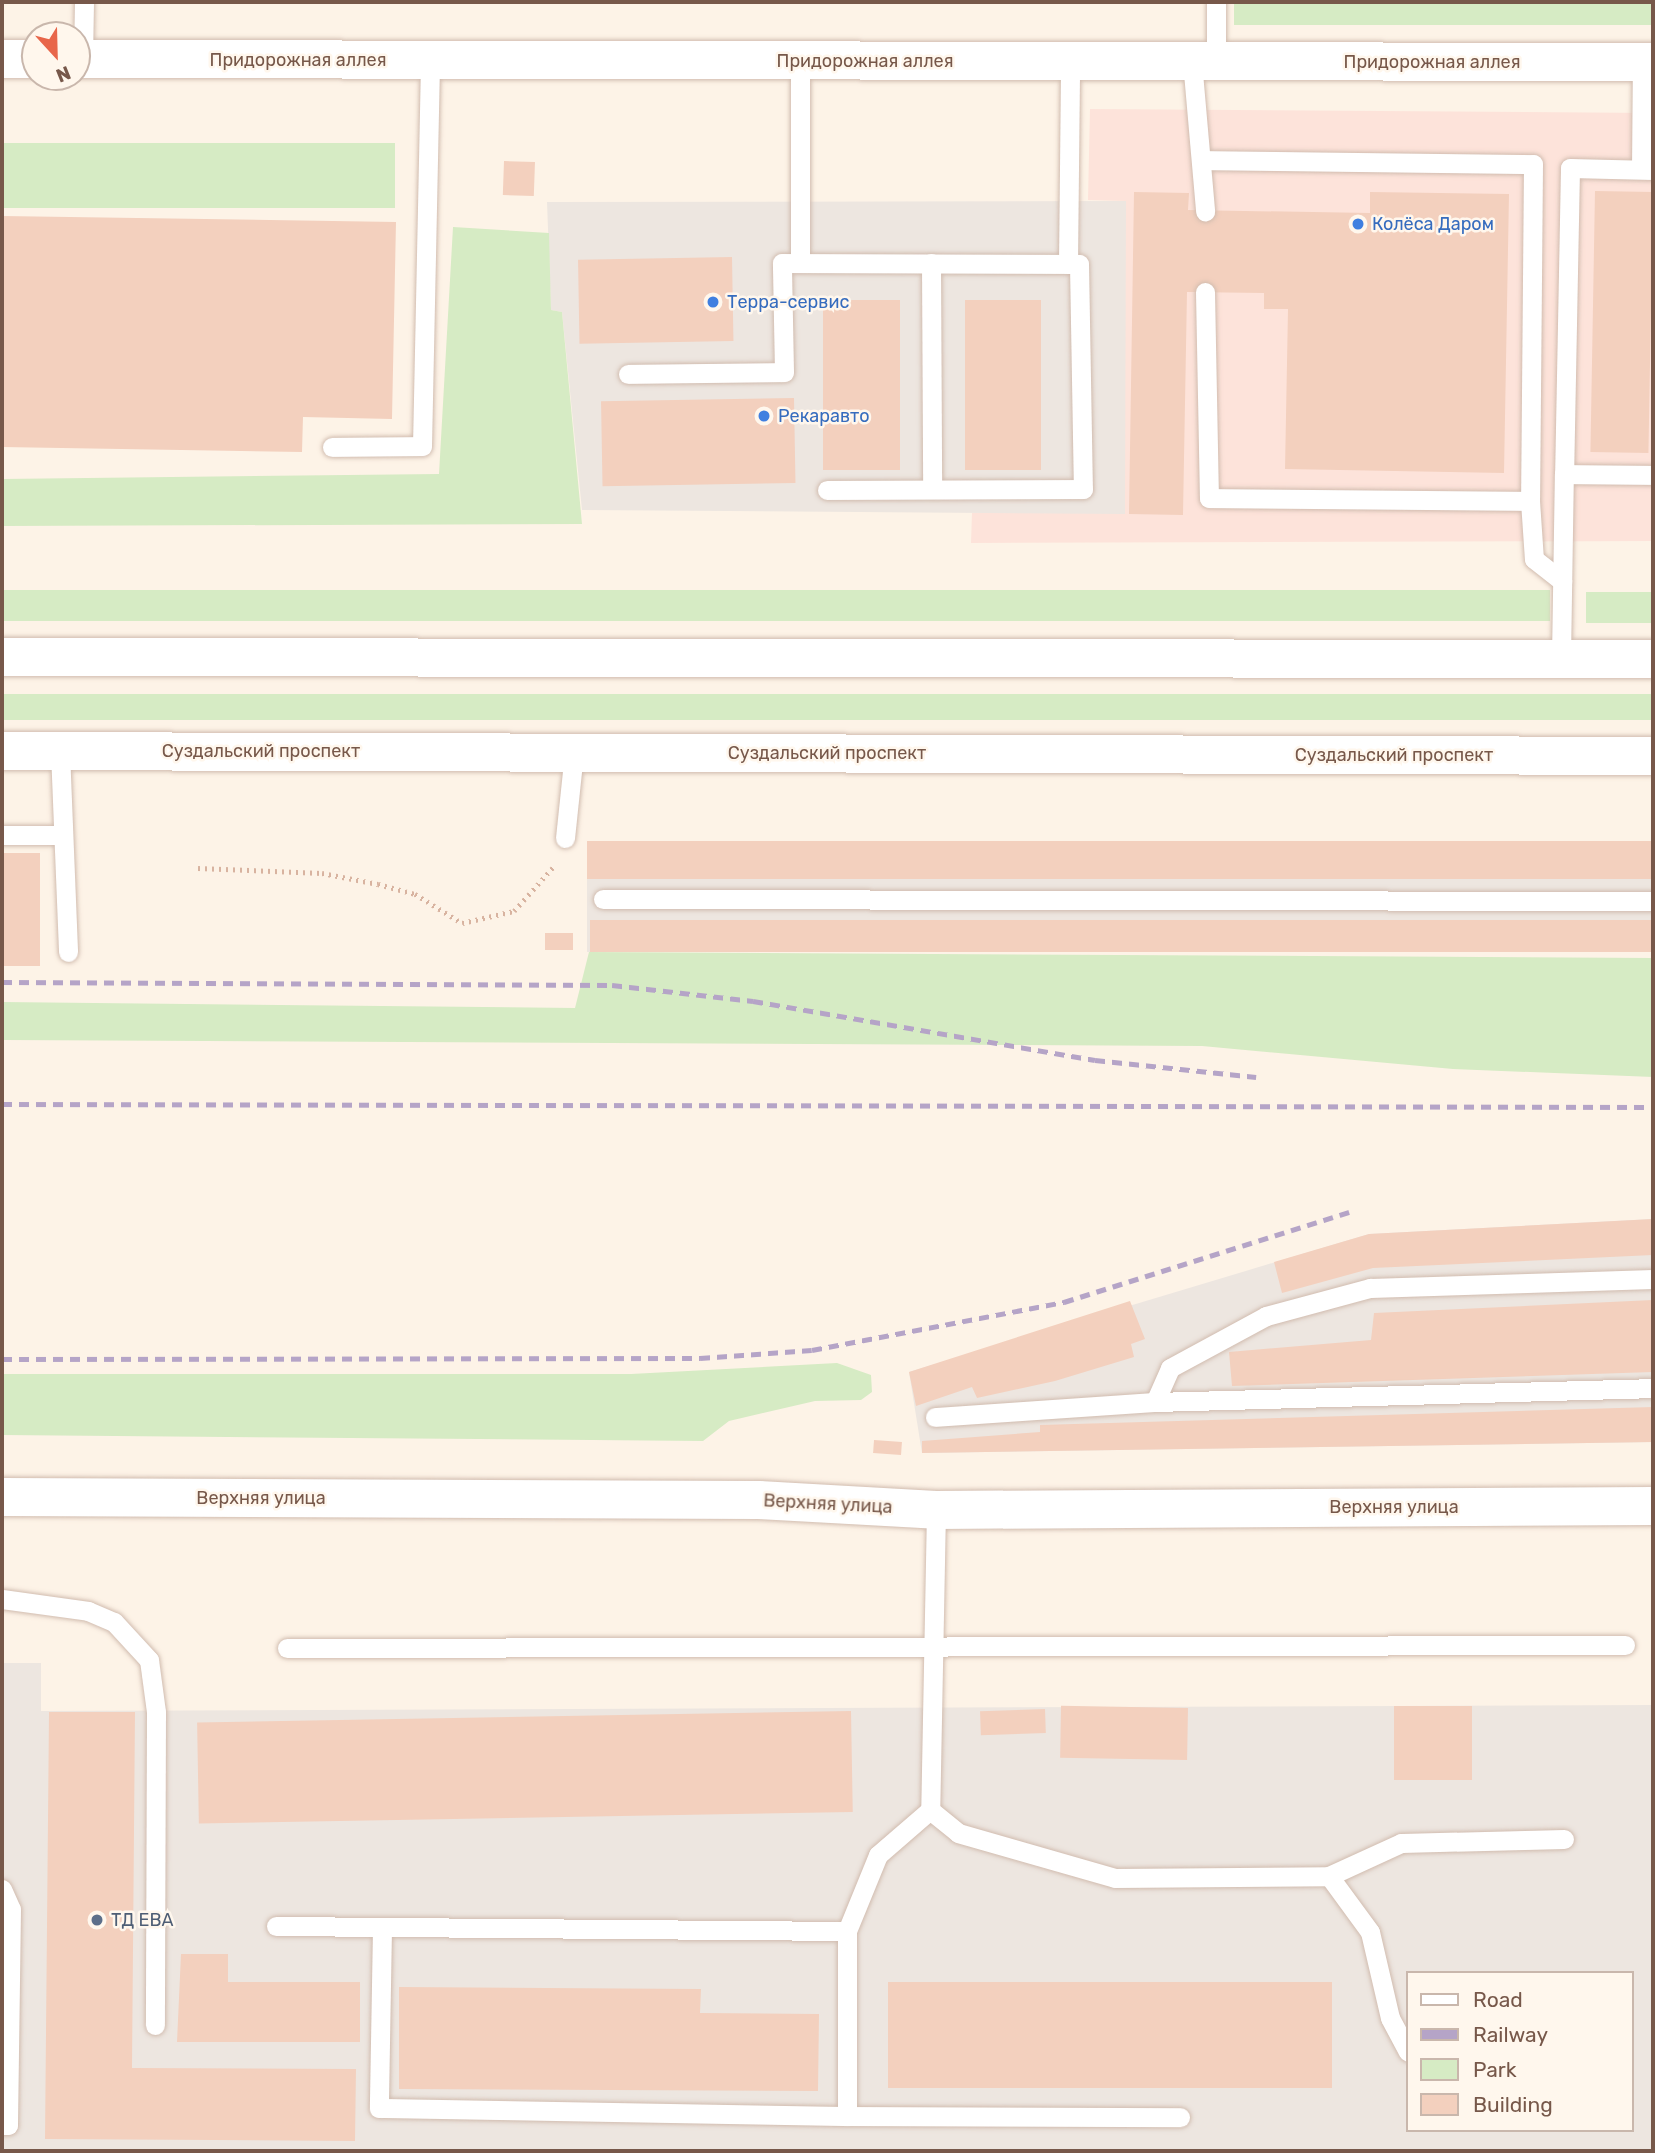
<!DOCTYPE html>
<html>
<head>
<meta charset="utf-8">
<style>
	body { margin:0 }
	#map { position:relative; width:1655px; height:2153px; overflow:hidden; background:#fdf3e7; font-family:Rubik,sans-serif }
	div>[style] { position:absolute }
	.commercial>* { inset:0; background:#fde3da }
	.industrial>* { inset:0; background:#ede6e0; transform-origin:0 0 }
	.green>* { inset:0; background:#d6ebc4; transform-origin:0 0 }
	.building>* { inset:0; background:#f3d0be; transform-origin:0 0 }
	.path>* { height:4.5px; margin-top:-2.25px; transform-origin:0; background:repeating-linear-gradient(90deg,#d8b3a0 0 2px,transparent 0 7px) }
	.roads { filter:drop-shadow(0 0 2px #d1bcaf) drop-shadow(0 0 2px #d1bcaf) }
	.service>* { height:19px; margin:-9.5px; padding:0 9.5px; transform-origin:9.5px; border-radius:9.5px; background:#fff }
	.minor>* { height:38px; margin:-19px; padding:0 19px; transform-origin:19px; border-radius:19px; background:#fff }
	.tertiary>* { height:38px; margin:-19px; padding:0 19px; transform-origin:19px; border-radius:19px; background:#fff }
	.secondary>* { height:38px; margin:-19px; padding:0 19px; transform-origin:19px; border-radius:19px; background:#fff }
	.rail>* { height:5px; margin-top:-2.5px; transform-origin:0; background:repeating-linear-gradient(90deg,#b5a4c7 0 10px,transparent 0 17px) }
	.dots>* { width:19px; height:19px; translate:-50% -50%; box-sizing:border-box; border:4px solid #fff7ed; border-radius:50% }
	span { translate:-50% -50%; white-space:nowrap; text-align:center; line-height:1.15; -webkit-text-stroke:5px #fff7ed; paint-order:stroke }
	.street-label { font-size:18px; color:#77584a }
	.shop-label { font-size:18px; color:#366cbe }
	.left { translate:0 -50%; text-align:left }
	.service-label { font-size:18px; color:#4e5e75 }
	.frame { position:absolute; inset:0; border:4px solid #77584a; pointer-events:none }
	.legend { position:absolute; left:1406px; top:1971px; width:228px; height:161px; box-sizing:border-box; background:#fff7ed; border:2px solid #c9b7ac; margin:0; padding:9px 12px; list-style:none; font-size:21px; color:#77584a }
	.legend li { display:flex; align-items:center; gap:14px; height:35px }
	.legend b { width:35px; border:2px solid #c9b7ac }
	.north { position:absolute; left:21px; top:21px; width:70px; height:70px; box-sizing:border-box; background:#fff7ed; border:2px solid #c9b7ac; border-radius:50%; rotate:158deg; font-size:19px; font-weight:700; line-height:28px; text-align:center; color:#77584a }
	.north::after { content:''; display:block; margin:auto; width:24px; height:32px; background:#e8664a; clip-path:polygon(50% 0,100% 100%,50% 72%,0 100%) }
</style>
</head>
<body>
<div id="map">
	<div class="commercial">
		<div style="clip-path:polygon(1090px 109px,1653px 113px,1653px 541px,971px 543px,972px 513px,1125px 513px,1125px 201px,1088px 200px)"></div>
	</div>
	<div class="industrial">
		<div style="clip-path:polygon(1126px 201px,1125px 514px,582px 510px,562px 312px,551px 310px,547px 202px)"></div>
		<div style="left:587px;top:841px;width:1066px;height:111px"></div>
		<div style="clip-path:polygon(1653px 1219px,1653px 1442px,922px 1453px,909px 1372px,1369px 1234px)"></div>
		<div style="clip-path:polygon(evenodd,2px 1663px,41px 1663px,41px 1711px,1653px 1705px,1653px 2151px,2px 2151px,2px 1663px,1408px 1973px,1632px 1973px,1632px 2130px,1408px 2130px,1408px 1973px)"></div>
	</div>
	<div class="green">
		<div style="left:1234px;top:2px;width:419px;height:23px"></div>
		<div style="left:2px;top:143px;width:393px;height:65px"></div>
		<div style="clip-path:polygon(453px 227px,549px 233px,551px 310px,562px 312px,582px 524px,2px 526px,2px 479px,439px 474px)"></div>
		<div style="left:2px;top:590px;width:1548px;height:31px"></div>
		<div style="left:1586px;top:592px;width:67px;height:31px"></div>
		<div style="left:2px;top:694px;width:1651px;height:26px"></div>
		<div style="clip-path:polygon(589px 952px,1653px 958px,1653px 1077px,1453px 1069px,1202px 1046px,2px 1040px,2px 1002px,575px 1008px)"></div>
		<div style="clip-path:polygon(837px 1363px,871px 1375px,872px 1392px,861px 1400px,815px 1401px,729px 1421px,703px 1441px,2px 1435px,2px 1374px,631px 1374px)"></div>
	</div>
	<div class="building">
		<div style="left:504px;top:161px;width:31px;height:34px;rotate:2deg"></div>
		<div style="left:1595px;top:191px;width:58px;height:261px;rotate:1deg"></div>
		<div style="clip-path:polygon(1134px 192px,1189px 193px,1188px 210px,1370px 213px,1370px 192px,1509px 194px,1504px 473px,1285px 469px,1288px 309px,1264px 309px,1264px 293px,1187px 292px,1183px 515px,1129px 514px)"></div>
		<div style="clip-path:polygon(2px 216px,396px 222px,392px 419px,303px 417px,302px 452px,2px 447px)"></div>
		<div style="left:732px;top:257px;width:84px;height:154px;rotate:89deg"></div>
		<div style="left:900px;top:300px;width:170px;height:77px;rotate:90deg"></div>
		<div style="left:965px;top:300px;width:76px;height:170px"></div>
		<div style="left:794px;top:398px;width:85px;height:193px;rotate:89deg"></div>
		<div style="left:587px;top:841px;width:1066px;height:38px"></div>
		<div style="left:2px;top:853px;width:38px;height:113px"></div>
		<div style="left:590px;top:920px;width:1063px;height:32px"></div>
		<div style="left:573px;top:933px;width:17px;height:28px;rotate:90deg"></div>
		<div style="clip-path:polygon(1653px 1219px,1653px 1255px,1373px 1268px,1282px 1293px,1274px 1262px,1369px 1234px)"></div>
		<div style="clip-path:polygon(1653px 1300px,1653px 1372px,1232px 1386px,1229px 1352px,1371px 1340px,1374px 1313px)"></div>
		<div style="clip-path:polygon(1130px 1301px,1145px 1339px,1131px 1344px,1134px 1357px,1055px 1381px,977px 1398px,972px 1387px,916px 1406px,909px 1372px)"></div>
		<div style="clip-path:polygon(1653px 1407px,1653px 1442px,922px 1453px,922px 1441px,1040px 1432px,1040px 1425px)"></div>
		<div style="left:874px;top:1440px;width:28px;height:13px;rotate:4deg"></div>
		<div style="left:1394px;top:1706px;width:78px;height:74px"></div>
		<div style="left:1188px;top:1708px;width:52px;height:127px;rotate:91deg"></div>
		<div style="left:1045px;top:1709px;width:24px;height:65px;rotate:88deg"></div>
		<div style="left:851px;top:1711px;width:101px;height:654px;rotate:89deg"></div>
		<div style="clip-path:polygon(49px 1712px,135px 1712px,132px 2068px,356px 2069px,355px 2141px,45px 2139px)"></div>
		<div style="clip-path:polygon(181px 1954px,228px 1954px,228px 1982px,360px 1982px,360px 2042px,177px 2042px)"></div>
		<div style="left:888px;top:1982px;width:444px;height:106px"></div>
		<div style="clip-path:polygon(399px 1987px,701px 1989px,700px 2013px,819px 2014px,818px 2091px,399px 2089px)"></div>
	</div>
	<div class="path">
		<div style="left:198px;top:868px;width:124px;rotate:2.3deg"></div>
		<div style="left:322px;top:873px;width:57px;rotate:11.1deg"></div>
		<div style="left:378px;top:884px;width:38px;rotate:15deg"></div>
		<div style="left:415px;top:894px;width:55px;rotate:31.7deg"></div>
		<div style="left:462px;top:923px;width:53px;rotate:-13deg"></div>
		<div style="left:514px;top:911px;width:62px;rotate:-48.3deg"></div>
	</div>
	<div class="roads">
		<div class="service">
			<div style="left:83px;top:59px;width:57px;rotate:-89deg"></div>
			<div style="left:1192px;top:61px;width:151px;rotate:85deg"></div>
			<div style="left:1216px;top:61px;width:59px;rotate:-90deg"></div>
			<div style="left:1203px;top:160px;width:330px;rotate:0.7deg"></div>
			<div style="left:1533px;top:164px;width:337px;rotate:90.5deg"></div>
			<div style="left:1641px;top:169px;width:107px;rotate:-89.5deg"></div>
			<div style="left:1653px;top:170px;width:83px;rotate:-178.6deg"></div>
			<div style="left:1570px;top:168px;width:306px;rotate:91.1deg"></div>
			<div style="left:1564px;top:474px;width:89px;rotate:0.6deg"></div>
			<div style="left:800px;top:263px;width:202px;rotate:-90deg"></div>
			<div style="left:931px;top:263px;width:226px;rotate:89.7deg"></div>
			<div style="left:1068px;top:264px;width:203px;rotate:-89.4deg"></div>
			<div style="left:1205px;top:292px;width:206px;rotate:88.9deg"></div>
			<div style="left:1209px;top:498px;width:321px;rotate:0.5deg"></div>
			<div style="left:1530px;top:501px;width:58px;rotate:86.1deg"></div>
			<div style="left:1534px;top:559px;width:36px;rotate:38deg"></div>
			<div style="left:628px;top:374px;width:156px;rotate:-0.7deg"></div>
			<div style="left:784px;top:372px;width:109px;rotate:-91.1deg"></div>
			<div style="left:782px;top:263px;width:297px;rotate:0.2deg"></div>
			<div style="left:1079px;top:264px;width:225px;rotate:89deg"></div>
			<div style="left:1083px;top:489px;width:256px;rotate:179.8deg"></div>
			<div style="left:332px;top:447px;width:90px;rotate:-0.6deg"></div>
			<div style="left:422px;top:446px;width:386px;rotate:-88.8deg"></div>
			<div style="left:1561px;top:658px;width:184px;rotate:-89.1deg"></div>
			<div style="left:60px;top:751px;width:201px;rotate:87.7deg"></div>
			<div style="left:2px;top:835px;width:61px"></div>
			<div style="left:565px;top:838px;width:85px;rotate:-84deg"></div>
			<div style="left:603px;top:899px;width:1050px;rotate:0.11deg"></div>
			<div style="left:1155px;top:1402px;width:37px;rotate:-66deg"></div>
			<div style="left:1170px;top:1368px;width:109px;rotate:-28.4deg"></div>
			<div style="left:1266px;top:1316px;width:108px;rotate:-15.1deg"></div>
			<div style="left:1370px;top:1288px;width:283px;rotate:-1.8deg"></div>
			<div style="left:935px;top:1417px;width:221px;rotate:-3.9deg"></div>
			<div style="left:1155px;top:1402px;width:498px;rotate:-1.6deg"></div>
			<div style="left:936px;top:1510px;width:300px;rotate:91.1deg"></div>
			<div style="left:930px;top:1810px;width:36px;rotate:39deg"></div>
			<div style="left:958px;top:1833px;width:163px;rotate:16deg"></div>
			<div style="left:1115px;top:1878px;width:214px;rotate:-0.5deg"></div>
			<div style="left:1329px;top:1876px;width:79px;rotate:-24.6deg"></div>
			<div style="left:1401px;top:1843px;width:163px;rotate:-1.4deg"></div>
			<div style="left:2px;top:1599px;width:87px;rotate:7.9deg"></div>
			<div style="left:88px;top:1611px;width:28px;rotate:23deg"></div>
			<div style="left:114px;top:1622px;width:52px;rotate:47.4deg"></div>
			<div style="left:149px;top:1660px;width:52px;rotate:82.3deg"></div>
			<div style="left:156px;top:1712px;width:313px;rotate:90.2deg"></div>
			<div style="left:287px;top:1648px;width:1338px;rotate:-0.13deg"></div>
			<div style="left:1329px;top:1876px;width:69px;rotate:53.8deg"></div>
			<div style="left:1370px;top:1932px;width:88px;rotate:76.9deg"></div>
			<div style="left:1390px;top:2018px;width:38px;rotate:62deg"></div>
			<div style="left:2px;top:1889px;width:22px;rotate:66deg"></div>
			<div style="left:11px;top:1909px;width:216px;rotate:90.8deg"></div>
			<div style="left:8px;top:2125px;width:6px;rotate:180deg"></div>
			<div style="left:276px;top:1926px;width:571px;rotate:0.5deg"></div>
			<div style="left:847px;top:1931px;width:82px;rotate:-67.8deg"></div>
			<div style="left:878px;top:1855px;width:69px;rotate:-40.9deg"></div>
			<div style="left:382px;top:1928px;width:180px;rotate:91deg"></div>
			<div style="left:379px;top:2108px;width:468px;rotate:1deg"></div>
			<div style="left:847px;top:2116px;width:185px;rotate:-90deg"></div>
			<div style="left:847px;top:2116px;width:333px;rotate:0.2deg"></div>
		</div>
		<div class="minor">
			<div style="left:2px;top:1497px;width:757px;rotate:0.23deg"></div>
			<div style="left:759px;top:1500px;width:177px;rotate:3.2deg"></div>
			<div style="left:936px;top:1510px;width:717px;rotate:-0.32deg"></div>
		</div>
		<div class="tertiary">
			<div style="left:2px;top:59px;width:33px"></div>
			<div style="left:77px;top:59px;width:1576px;rotate:0.11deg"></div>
		</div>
		<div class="secondary">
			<div style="left:2px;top:657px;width:1651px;rotate:0.07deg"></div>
			<div style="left:2px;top:751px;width:1651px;rotate:0.17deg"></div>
		</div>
	</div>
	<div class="rail">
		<div style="left:2px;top:982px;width:610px;rotate:0.28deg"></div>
		<div style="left:612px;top:985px;width:142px;rotate:6.5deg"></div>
		<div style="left:753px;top:1001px;width:347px;rotate:9.8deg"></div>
		<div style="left:1095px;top:1060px;width:162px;rotate:6deg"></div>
		<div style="left:2px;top:1104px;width:1651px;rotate:0.1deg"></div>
		<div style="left:2px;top:1359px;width:698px;rotate:-0.08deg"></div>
		<div style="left:700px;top:1358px;width:112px;rotate:-4.1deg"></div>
		<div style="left:812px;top:1350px;width:257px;rotate:-10.8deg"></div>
		<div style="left:1064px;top:1302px;width:306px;rotate:-17.5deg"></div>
	</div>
	<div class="dots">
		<div style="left:1358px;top:224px;background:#3f7fe0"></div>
		<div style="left:713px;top:302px;background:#3f7fe0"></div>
		<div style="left:764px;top:416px;background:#3f7fe0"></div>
		<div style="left:97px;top:1920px;background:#5c6f8a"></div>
	</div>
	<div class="street-label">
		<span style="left:298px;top:60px">Придорожная аллея</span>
		<span style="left:865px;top:61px">Придорожная аллея</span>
		<span style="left:1432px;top:62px">Придорожная аллея</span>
		<span style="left:261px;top:751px">Суздальский проспект</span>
		<span style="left:827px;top:753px">Суздальский проспект</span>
		<span style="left:1394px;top:755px">Суздальский проспект</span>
		<span style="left:261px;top:1498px">Верхняя улица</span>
		<span style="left:828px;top:1504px;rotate:3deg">Верхняя улица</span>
		<span style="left:1394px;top:1507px">Верхняя улица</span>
	</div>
	<div class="shop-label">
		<span class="left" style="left:1372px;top:224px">Колёса Даром</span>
		<span class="left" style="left:727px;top:302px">Терра-сервис</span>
		<span class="left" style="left:778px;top:416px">Рекаравто</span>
	</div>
	<div class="service-label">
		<span class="left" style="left:111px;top:1920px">ТД ЕВА</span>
	</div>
	<div class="frame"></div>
	<ul class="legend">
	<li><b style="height:9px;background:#fff"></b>Road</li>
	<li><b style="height:9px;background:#b5a4c7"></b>Railway</li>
	<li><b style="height:19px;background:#d6ebc4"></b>Park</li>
	<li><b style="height:19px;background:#f3d0be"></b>Building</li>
	</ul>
	<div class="north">N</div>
</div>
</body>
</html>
